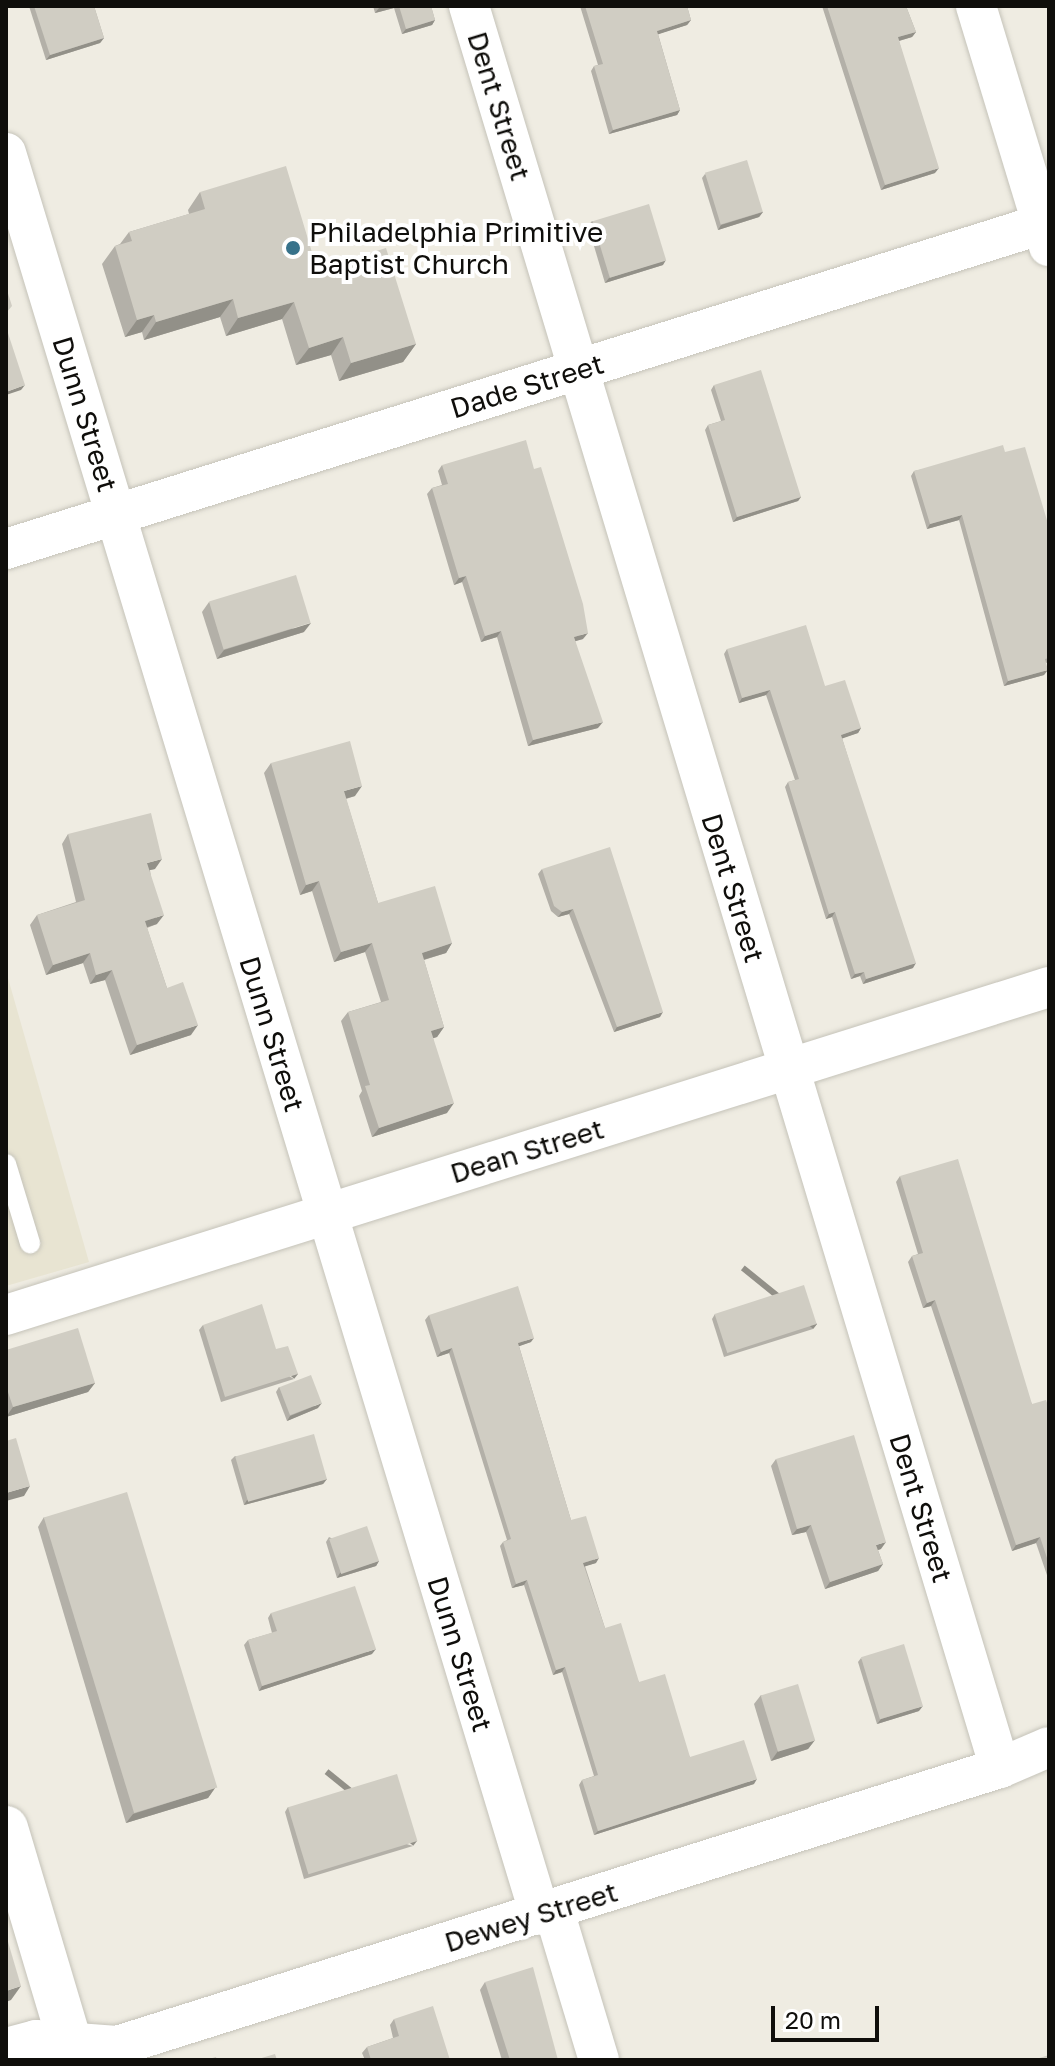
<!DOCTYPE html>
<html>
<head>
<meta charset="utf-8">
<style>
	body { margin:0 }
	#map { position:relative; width:1055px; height:2066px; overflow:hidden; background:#efece2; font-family:"Golos Text",sans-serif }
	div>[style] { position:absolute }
	.built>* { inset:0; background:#e8e4d2 }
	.roads { filter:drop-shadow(0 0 2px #c5c3b9) drop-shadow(0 0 2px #c5c3b9) }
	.service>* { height:20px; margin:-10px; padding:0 10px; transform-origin:10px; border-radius:10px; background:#fff }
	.minor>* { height:40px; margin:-20px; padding:0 20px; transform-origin:20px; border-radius:20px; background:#fff }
	.tertiary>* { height:44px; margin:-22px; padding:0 22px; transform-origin:22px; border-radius:22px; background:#fff }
	.wall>* { inset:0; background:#b3b0a8 }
	.shaded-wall>* { inset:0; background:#929088; transform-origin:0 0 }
	.building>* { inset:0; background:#d0cdc3; transform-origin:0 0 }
	.dots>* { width:22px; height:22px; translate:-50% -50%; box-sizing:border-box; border:4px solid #fff; border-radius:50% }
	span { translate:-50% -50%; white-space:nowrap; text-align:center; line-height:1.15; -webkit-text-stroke:8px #fff; paint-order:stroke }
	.street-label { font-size:28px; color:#0f0e0b }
	.poi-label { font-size:28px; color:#0f0e0b }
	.left { translate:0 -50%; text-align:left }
	.frame { position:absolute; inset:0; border:8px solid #0f0e0b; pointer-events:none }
	.scale { position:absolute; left:771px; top:2006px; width:108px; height:36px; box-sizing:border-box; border:4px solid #0f0e0b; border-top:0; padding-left:10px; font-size:24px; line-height:28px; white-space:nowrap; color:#0f0e0b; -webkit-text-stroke:6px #fff; paint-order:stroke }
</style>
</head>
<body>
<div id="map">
	<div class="built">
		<div style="clip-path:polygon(6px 971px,89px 1262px,6px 1286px)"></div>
	</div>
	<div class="roads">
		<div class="service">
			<div style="left:6px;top:1164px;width:83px;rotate:73.1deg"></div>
		</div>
		<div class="minor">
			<div style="left:469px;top:6px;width:1840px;rotate:73.23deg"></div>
			<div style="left:976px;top:6px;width:251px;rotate:73.1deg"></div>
			<div style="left:6px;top:153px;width:1841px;rotate:73.14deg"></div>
			<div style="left:6px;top:549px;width:1093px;rotate:-17.41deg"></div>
			<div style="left:6px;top:1315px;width:1093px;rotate:-17.46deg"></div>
			<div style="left:554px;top:1911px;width:156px;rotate:73.2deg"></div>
			<div style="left:6px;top:2048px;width:31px;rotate:-15deg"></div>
			<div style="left:36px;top:2040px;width:81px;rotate:4.2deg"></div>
			<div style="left:117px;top:2046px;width:926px;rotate:-17.48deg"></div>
			<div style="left:1000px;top:1768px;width:53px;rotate:-23.2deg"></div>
		</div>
		<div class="tertiary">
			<div style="left:6px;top:1828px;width:242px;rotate:73.4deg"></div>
		</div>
	</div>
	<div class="wall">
		<div style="clip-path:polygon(29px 6px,94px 6px,104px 38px,100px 43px,46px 60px)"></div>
		<div style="clip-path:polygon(373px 6px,431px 6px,435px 20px,432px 25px,402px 34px,394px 8px,375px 13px)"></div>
		<div style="clip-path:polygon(580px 6px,687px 6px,691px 20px,687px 25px,658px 34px,680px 110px,677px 115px,609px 134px,591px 71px,594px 66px,598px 65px)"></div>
		<div style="clip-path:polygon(822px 6px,906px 6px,916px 32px,912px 37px,899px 41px,935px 173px,881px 190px)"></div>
		<div style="clip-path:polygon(705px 174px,763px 212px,759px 217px,718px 230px,702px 178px)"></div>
		<div style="clip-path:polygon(200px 192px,317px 269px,416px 344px,403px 362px,339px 381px,331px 355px,296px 365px,282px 319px,226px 336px,220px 317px,144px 340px,142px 332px,125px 337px,102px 264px,115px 246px,120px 244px,129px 232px,189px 214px,188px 210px)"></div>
		<div style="clip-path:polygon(592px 221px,663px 265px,605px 283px,588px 226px)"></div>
		<div style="clip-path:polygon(714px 385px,801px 497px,798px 501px,733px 522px,705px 430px,708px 425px,721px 421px,711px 390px)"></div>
		<div style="clip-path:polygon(1005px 452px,1049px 527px,1049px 662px,1046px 663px,1044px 675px,1004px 686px,959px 520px,927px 529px,911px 476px,914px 471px)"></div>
		<div style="clip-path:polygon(442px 465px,583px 639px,575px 641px,598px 728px,528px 746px,497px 637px,481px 642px,462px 582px,454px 585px,427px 494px,432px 488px,442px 485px,438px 471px)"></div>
		<div style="clip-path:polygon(209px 602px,304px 632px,217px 659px,202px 612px)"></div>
		<div style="clip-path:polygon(727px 649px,825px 686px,861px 728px,858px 733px,842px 738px,913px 968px,863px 984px,860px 976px,851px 979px,832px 917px,826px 919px,785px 787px,788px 782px,795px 780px,766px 695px,739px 703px,724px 654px)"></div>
		<div style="clip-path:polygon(271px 763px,355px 796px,346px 799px,378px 903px,452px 943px,446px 953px,424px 960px,444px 1027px,437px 1037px,433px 1038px,447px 1113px,372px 1137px,359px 1096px,362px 1091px,341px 1021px,348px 1012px,381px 1002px,365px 952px,334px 962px,312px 891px,300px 895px,264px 773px)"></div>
		<div style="clip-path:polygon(68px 834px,155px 869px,150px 870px,157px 924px,147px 928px,167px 988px,191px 1035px,130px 1055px,105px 980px,90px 984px,83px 963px,46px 975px,30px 925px,37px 915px,76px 902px,62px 844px)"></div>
		<div style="clip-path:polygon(542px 869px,660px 1017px,614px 1032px,569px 914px,558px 917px,551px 911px,538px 874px)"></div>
		<div style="clip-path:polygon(900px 1176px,1032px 1404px,1049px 1408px,1049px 1581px,1036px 1543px,1012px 1551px,931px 1306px,923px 1308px,908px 1262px,912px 1256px,918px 1254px,896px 1182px)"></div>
		<div style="clip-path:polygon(715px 1314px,817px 1324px,813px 1329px,724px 1357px,712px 1319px)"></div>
		<div style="clip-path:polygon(429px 1315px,531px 1342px,519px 1346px,571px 1520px,596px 1563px,585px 1566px,605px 1628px,639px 1682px,690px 1757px,754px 1784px,594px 1835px,579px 1785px,582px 1780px,594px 1776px,562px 1672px,553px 1675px,524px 1585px,512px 1588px,500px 1546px,503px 1542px,507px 1540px,449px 1353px,437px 1357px,425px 1320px)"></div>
		<div style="clip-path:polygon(203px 1325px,294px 1379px,221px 1402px,199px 1330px)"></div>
		<div style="clip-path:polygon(6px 1350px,95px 1383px,88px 1392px,6px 1417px)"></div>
		<div style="clip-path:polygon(279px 1387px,318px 1408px,287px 1421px,276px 1392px)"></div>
		<div style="clip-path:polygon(235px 1456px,327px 1479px,323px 1484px,244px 1505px,231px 1460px)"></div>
		<div style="clip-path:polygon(776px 1459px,881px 1549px,878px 1550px,883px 1564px,878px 1571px,825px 1589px,806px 1532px,792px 1535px,771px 1466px)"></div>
		<div style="clip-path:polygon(44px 1517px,215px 1788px,208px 1798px,126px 1823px,38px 1527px)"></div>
		<div style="clip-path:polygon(329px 1537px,379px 1561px,376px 1566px,337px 1578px,326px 1542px)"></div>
		<div style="clip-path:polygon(271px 1613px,372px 1654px,259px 1691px,244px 1645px,248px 1640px,272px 1633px,268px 1618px)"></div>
		<div style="clip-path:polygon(861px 1658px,919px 1711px,877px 1724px,858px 1662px)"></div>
		<div style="clip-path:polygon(761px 1695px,815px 1740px,808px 1749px,771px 1761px,754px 1704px)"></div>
		<div style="clip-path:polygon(288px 1807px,413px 1846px,304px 1879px,285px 1812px)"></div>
		<div style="clip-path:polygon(485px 1982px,558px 2060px,502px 2060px,480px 1990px)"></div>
		<div style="clip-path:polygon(394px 2019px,450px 2060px,365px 2060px,362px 2053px,367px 2047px,393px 2038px,390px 2025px)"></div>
	</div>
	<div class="shaded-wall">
		<div style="clip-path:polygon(388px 6px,396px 6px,394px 8px,375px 13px,379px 8px)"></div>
		<div style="clip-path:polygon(435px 20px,432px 25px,402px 34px,406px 29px)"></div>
		<div style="clip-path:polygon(691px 20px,687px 25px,653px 36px,657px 31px)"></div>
		<div style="clip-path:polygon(916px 32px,912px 37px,895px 42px,898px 37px)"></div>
		<div style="clip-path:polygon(104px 38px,100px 43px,46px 60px,50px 55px)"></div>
		<div style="clip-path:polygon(680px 110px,677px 115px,609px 134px,613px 130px)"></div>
		<div style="clip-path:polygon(939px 168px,935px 173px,881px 190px,885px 185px)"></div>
		<div style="clip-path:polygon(763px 212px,759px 217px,718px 230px,721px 225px)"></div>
		<div style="clip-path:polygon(666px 260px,663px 265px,605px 283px,609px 278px)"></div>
		<div style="clip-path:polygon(233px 299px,220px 317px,144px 340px,156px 322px)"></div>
		<div style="clip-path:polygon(294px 302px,282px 319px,226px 336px,238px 318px)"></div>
		<div style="clip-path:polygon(154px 315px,142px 332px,125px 337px,137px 320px)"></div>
		<div style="clip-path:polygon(343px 337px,331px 355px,296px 365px,309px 348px)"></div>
		<div style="clip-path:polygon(416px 344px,403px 362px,339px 381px,351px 363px)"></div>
		<div style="clip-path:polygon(25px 385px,21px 390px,6px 395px,6px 392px)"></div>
		<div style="clip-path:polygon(801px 497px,798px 501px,733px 522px,737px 517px)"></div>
		<div style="clip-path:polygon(962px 515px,959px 520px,927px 529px,930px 524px)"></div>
		<div style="clip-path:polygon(466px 576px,462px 582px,454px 585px,459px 578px)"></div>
		<div style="clip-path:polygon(311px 623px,304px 632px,217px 659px,224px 650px)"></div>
		<div style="clip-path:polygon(501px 631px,497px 637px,481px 642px,485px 636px)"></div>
		<div style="clip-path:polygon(588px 633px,583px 639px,569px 643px,574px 637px)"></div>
		<div style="clip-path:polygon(1048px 670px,1044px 675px,1004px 686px,1008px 681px)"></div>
		<div style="clip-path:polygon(770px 690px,766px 695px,739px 703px,742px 698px)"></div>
		<div style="clip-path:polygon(603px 722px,598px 728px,528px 746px,533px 740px)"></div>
		<div style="clip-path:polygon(861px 728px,858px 733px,838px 740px,841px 735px)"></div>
		<div style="clip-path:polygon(362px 786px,355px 796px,337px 801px,344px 791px)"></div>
		<div style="clip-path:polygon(162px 859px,155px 869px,140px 872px,147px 863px)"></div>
		<div style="clip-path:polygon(319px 881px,312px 891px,300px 895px,306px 885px)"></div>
		<div style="clip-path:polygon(573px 909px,569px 914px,558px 917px,562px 912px)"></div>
		<div style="clip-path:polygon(835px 912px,832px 917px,826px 919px,829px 914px)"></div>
		<div style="clip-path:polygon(164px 915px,157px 924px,138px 930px,145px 921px)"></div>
		<div style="clip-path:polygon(372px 943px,365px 952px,334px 962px,341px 952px)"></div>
		<div style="clip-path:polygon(452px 943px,446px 953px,416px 962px,422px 953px)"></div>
		<div style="clip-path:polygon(90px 953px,83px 963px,46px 975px,53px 965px)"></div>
		<div style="clip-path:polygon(916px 963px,913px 968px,863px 984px,866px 979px)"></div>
		<div style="clip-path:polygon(112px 970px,105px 980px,90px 984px,96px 975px)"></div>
		<div style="clip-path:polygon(864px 972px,860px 976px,851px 979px,855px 974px)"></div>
		<div style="clip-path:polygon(663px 1012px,660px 1017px,614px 1032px,617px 1027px)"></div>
		<div style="clip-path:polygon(198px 1025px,191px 1035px,130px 1055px,137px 1045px)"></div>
		<div style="clip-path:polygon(444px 1027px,437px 1037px,424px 1041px,431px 1031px)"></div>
		<div style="clip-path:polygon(454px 1103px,447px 1113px,372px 1137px,379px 1128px)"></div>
		<div style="clip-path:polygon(935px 1300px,931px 1306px,923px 1308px,927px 1303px)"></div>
		<div style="left:817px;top:1324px;width:6px;height:93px;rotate:129deg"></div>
		<div style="clip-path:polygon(534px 1338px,531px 1342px,514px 1348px,518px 1343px)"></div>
		<div style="clip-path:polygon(452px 1348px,449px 1353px,437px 1357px,441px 1352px)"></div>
		<div style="left:298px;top:1374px;width:6px;height:77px;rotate:129deg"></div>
		<div style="clip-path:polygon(95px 1383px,88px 1392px,6px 1417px,13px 1407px)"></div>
		<div style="clip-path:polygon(322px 1403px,318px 1408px,287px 1421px,290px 1416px)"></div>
		<div style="clip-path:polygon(327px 1479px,323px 1484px,244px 1505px,247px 1500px)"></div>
		<div style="clip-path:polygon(30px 1486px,24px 1496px,6px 1501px,6px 1493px)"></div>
		<div style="clip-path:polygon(811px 1525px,806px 1532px,792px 1535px,797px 1529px)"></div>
		<div style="clip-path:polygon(1040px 1537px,1036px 1543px,1012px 1551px,1016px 1545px)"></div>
		<div style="clip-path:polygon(886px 1542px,881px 1549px,871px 1552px,876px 1545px)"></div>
		<div style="clip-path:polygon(599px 1558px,596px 1563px,580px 1568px,583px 1563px)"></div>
		<div style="clip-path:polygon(379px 1561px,376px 1566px,337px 1578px,340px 1573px)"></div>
		<div style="clip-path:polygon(883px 1564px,878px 1571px,825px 1589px,830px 1582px)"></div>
		<div style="clip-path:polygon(527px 1580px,524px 1585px,512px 1588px,516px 1584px)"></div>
		<div style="clip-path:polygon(376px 1649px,372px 1654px,259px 1691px,262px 1686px)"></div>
		<div style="clip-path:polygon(565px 1667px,562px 1672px,553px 1675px,556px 1670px)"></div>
		<div style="clip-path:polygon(923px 1706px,919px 1711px,877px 1724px,881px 1719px)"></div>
		<div style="clip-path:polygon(815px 1740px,808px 1749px,771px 1761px,778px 1751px)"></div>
		<div style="clip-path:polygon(757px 1779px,754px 1784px,594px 1835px,598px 1831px)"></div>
		<div style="clip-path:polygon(215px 1788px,208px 1798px,126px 1823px,133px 1814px)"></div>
		<div style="left:417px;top:1841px;width:6px;height:114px;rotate:129deg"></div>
		<div style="clip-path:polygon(21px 1986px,11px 2000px,6px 2002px,6px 1991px)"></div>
	</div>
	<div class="building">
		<div style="clip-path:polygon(34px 6px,94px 6px,104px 38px,50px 55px)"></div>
		<div style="clip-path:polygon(399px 6px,431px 6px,435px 20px,406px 29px)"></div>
		<div style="clip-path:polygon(585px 6px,687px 6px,691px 20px,657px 31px,680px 110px,613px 130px,594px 66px,603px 64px)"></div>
		<div style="clip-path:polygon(827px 6px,906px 6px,916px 32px,898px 37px,939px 168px,885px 185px)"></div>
		<div style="left:747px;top:160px;width:54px;height:44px;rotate:73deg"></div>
		<div style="clip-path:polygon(286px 166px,317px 269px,386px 248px,416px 344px,351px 363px,343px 337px,309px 348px,294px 302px,238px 318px,233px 299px,156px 322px,154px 315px,137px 320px,115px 246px,132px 241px,129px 232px,205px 209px,200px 192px)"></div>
		<div style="left:649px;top:204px;width:59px;height:59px;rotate:73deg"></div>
		<div style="clip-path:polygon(6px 287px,12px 306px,6px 313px)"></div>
		<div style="clip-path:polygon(6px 327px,25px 385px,6px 392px)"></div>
		<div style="clip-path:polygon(761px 370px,801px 497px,737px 517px,708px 425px,725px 420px,714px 385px)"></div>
		<div style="clip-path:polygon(526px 440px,534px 469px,541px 467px,583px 604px,588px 633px,574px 637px,603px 722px,533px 740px,501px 631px,485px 636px,466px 576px,459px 578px,432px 488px,448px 484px,442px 465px)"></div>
		<div style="clip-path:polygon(1003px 445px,1005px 452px,1025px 447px,1049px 527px,1049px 658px,1045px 659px,1048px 670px,1008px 681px,962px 515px,930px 524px,914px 471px)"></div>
		<div style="left:296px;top:575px;width:50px;height:91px;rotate:73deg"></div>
		<div style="clip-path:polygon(806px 625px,825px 686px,845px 680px,861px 728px,841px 735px,916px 963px,866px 979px,864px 972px,855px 974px,835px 912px,829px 914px,788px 782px,799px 779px,770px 690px,742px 698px,727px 649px)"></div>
		<div style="clip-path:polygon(350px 741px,362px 786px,344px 791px,378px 903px,435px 886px,452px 943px,422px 953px,444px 1027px,431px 1031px,454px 1103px,379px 1128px,365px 1086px,370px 1085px,348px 1012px,389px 1000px,372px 943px,341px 952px,319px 881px,306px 885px,271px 763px)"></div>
		<div style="clip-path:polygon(151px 813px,162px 859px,147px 863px,164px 915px,145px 921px,167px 988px,183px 982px,198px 1025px,137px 1045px,112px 970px,96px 975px,90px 953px,53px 965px,37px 915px,85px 900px,68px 834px)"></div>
		<div style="clip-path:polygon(610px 847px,663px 1012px,617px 1027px,573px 909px,562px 912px,554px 906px,542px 869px)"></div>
		<div style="clip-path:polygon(958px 1159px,1032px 1404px,1046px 1400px,1049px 1408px,1049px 1564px,1040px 1537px,1016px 1545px,935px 1300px,927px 1303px,912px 1256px,923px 1253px,900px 1176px)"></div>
		<div style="left:804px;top:1285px;width:41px;height:94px;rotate:72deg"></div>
		<div style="clip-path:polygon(518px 1286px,534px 1338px,518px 1343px,571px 1520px,586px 1516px,599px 1558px,583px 1563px,605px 1628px,621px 1623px,639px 1682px,665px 1674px,690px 1757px,744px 1740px,757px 1779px,598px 1831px,582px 1780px,598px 1775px,565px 1667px,556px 1670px,527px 1580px,516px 1584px,503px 1542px,511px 1539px,452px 1348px,441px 1352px,429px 1315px)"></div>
		<div style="clip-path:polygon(262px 1304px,276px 1349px,288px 1346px,298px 1374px,225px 1397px,203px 1325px)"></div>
		<div style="clip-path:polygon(78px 1328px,95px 1383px,13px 1407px,6px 1386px,6px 1350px)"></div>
		<div style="left:311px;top:1375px;width:30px;height:34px;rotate:69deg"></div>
		<div style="left:314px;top:1434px;width:47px;height:82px;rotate:74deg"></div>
		<div style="clip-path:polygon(854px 1435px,886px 1542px,876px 1545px,883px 1564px,830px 1582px,811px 1525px,797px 1529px,776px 1459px)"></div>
		<div style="clip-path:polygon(16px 1438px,30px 1486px,6px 1493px,6px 1441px)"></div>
		<div style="left:127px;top:1492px;width:309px;height:87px;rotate:73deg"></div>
		<div style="left:367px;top:1526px;width:37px;height:40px;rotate:71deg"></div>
		<div style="clip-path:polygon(355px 1586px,376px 1649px,262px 1686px,248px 1640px,277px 1631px,271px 1613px)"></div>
		<div style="left:904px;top:1644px;width:65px;height:45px;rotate:73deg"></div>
		<div style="left:798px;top:1684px;width:59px;height:39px;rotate:73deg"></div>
		<div style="left:397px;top:1774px;width:70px;height:114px;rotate:73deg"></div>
		<div style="clip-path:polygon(6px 1935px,21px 1986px,6px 1991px)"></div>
		<div style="clip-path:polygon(533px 1967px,558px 2060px,510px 2060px,485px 1982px)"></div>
		<div style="clip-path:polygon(433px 2006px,450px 2060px,370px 2060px,371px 2060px,367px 2047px,399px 2036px,394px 2019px)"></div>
		<div style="clip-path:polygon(275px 2054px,277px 2060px,255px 2060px)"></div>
		<div style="clip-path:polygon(1049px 2055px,1049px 2060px,1033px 2060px)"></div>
		<div style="clip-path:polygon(216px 2057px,217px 2060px,205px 2060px)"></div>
	</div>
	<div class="dots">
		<div style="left:293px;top:248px;background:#37728a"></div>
	</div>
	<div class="street-label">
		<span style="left:499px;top:106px;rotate:73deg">Dent Street</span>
		<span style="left:527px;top:386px;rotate:-17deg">Dade Street</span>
		<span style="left:85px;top:414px;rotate:73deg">Dunn Street</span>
		<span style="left:733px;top:888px;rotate:73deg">Dent Street</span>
		<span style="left:272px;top:1034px;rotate:73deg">Dunn Street</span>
		<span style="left:527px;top:1151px;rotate:-17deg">Dean Street</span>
		<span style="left:921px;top:1508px;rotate:73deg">Dent Street</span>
		<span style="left:460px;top:1654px;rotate:73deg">Dunn Street</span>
		<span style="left:531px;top:1917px;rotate:-17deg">Dewey Street</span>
	</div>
	<div class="poi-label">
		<span class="left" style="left:309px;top:248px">Philadelphia Primitive<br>Baptist Church</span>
	</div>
	<div class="frame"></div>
	<div class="scale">20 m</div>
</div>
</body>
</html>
